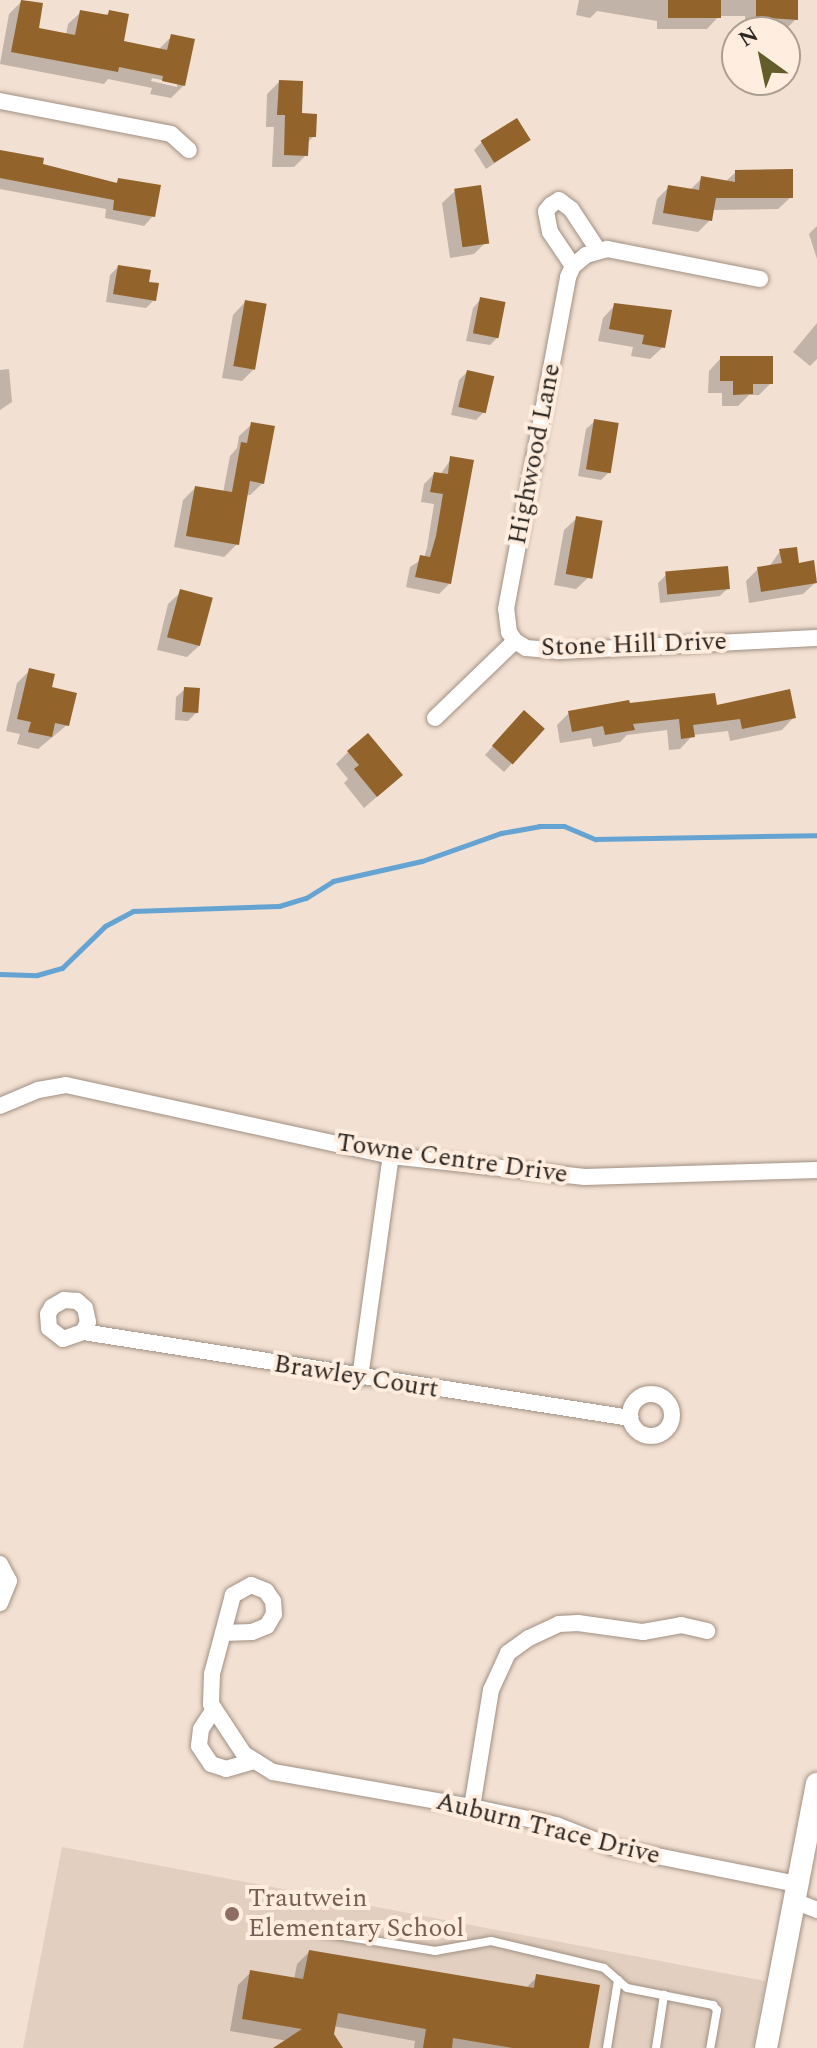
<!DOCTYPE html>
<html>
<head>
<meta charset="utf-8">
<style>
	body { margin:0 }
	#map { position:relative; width:817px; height:2048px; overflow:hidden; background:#f2e0d2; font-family:Spectral,serif }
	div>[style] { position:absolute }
	.education>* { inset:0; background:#e2cfbf }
	.shadow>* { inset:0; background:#0003 }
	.stream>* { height:5px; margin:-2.5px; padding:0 2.5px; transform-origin:2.5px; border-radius:2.5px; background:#64a3d2 }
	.building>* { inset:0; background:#92632a; transform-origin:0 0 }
	.roads { filter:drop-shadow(0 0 2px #a09083) drop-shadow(0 0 2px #a09083) }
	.lane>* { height:8px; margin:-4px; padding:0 4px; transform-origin:4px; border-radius:4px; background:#fff }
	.street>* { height:16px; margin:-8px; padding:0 8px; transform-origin:8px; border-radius:8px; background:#fff }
	.street>.ring { margin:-8px; padding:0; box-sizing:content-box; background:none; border:16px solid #fff; border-radius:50% }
	.secondary>* { height:22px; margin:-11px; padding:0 11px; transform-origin:11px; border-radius:11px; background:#fff }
	.dots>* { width:22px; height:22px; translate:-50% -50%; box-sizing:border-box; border:4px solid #ffeddf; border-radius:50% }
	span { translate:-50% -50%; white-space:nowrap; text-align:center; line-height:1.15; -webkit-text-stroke:8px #ffeddf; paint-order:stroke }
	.street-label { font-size:26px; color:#2e2722 }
	.education-label { font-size:26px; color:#785e54 }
	.left { translate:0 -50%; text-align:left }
	.north { position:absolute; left:721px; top:16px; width:80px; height:80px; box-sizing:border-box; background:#ffeddf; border:2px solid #ab9e93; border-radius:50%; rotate:327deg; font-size:22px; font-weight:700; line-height:32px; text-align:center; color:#2e2722 }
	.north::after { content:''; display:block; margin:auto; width:28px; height:36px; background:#625d2a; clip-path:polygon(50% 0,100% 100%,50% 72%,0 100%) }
</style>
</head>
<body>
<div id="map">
	<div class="education">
		<div style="clip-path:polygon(62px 1847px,765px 1981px,753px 2048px,23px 2048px)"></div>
	</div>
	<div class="shadow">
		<div style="clip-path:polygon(579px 0,796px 0,796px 19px,784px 31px,745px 28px,745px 16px,719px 16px,707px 29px,657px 29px,657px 21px,597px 11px,590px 18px,576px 15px)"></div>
		<div style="clip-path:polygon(evenodd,22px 1px,36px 29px,66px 35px,68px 24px,81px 12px,105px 16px,109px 12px,121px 43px,158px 50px,171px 37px,184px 85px,171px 98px,150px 94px,152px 88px,108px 79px,104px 84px,0 64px,9px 14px,22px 1px,152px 78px,177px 83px,177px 87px,151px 81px,152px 78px)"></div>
		<div style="clip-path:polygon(279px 82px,314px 136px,307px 143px,306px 155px,294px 167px,272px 167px,274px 127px,266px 127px,267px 94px)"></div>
		<div style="clip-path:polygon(528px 140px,486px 169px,474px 150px,482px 142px)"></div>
		<div style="clip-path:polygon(0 153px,115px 184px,119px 180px,153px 216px,144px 226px,105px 218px,106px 209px,0 189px)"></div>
		<div style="clip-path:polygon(736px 172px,791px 197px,778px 209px,712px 210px,710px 220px,698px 232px,652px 224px,657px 199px,669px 187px,690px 190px,702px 178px,725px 182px)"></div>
		<div style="clip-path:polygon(455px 191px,486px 242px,474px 254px,450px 258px,442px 203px)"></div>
		<div style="clip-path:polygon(817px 226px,817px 259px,809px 234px)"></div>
		<div style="clip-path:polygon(118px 267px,147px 283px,154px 300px,146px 308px,106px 302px,110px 275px)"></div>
		<div style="clip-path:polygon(481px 299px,498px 337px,490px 345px,466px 341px,473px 308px)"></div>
		<div style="clip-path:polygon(245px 302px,254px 369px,242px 381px,222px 378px,233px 315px)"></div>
		<div style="clip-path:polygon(615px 305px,670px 311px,663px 347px,650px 359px,631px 356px,633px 347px,598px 341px,603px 318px)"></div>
		<div style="clip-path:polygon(817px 323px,817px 359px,810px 366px,793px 352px)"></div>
		<div style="clip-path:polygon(721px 358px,771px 383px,759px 395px,749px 395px,738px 406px,722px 406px,722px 393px,708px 393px,709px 371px)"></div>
		<div style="clip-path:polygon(9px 369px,12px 402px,0 410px,0 370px)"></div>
		<div style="clip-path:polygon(467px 372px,484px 412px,476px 420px,451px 415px,459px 380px)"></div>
		<div style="clip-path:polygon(595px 421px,609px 472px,601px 480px,578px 476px,586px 429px)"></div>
		<div style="clip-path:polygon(252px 424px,263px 483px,250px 495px,246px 495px,237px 544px,224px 557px,174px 547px,183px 500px,195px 488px,223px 493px,230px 456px,237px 448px,239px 436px)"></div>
		<div style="clip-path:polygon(451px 459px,450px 583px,439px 594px,406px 587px,410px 567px,424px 558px,427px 548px,434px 504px,421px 502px,424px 484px,434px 474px,440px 475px)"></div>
		<div style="clip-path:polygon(577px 518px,589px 577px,576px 589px,554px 585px,564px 530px)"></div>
		<div style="clip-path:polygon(780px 551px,816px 582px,803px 594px,749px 603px,746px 581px,758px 569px,769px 567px)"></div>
		<div style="clip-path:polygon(666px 575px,728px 588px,720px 596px,660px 603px,658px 583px)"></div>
		<div style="clip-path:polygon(181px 592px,200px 645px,187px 657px,157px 650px,168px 604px)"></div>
		<div style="clip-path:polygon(30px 670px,49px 688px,67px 725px,38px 749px,17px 744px,20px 734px,6px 731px,17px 683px)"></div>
		<div style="clip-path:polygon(185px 689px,196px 713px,188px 721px,175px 720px,176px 697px)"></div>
		<div style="clip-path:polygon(628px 705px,715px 708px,794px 717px,782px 730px,730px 741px,728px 731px,693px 735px,680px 749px,669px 750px,667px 730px,627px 735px,620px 742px,593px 747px,591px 738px,560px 743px,557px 725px,569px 713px)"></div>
		<div style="clip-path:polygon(516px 720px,543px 729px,504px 772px,485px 755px)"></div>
		<div style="clip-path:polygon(348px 752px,388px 787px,364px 808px,344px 783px,348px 779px,336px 764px)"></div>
		<div style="clip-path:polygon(309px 1952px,525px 1989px,537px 1977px,587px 2048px,414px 2048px,415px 2041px,333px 2026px,332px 2035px,341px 2048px,278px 2048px,288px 2041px,230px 2031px,238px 1985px,251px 1972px,294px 1980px,297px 1964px)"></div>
	</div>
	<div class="stream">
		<div style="left:0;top:974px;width:37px;rotate:2deg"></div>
		<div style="left:37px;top:975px;width:26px;rotate:-16deg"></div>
		<div style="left:62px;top:968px;width:60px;rotate:-44.3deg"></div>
		<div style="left:105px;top:926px;width:32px;rotate:-28deg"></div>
		<div style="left:133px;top:911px;width:146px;rotate:-2deg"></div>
		<div style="left:279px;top:906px;width:28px;rotate:-17deg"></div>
		<div style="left:306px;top:898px;width:32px;rotate:-32deg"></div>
		<div style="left:333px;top:881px;width:91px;rotate:-12.7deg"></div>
		<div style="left:422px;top:861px;width:84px;rotate:-19.5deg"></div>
		<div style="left:501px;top:833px;width:39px;rotate:-10deg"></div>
		<div style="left:539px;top:826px;width:25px"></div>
		<div style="left:564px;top:826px;width:34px;rotate:23deg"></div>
		<div style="left:595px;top:839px;width:222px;rotate:-1deg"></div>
	</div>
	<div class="building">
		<div style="clip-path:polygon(21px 0,43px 3px,39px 28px,75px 35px,80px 10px,108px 15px,109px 10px,129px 14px,124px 41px,167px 50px,171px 34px,195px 39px,185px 86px,162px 81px,163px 76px,119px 67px,118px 72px,11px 52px)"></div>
		<div style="left:668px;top:0;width:53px;height:18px"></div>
		<div style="clip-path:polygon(756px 0,798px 0,798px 20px,756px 17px)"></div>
		<div style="clip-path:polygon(279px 80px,303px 81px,302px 113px,317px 114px,316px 137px,309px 137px,308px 156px,284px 155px,285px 115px,277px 115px)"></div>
		<div style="left:517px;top:118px;width:26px;height:43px;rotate:58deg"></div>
		<div style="clip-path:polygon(0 150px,44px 158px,43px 164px,117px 183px,118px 178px,161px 185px,155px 217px,113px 210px,114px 200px,0 178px)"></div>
		<div style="clip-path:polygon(793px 169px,793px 198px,716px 198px,712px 221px,663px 213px,668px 185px,699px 190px,701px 176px,735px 182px,735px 170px)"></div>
		<div style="left:481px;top:185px;width:59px;height:27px;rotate:82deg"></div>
		<div style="clip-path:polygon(118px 265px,151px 270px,149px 282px,159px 283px,156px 301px,113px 294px)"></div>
		<div style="left:480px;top:297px;width:26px;height:37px;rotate:11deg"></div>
		<div style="left:245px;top:300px;width:22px;height:67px;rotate:10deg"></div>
		<div style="clip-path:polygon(614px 303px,672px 310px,665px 348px,642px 344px,644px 335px,609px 329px)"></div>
		<div style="clip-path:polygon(720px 356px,773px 356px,773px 384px,753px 384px,753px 394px,733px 395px,733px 381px,720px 381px)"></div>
		<div style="left:467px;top:370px;width:28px;height:38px;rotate:13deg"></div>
		<div style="left:594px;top:419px;width:25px;height:51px;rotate:9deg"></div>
		<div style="clip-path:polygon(251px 422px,275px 426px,264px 484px,250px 481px,239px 545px,186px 536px,195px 486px,232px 492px,241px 442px,247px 443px)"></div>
		<div style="clip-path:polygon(450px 456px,474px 460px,451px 584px,415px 577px,420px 555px,430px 557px,436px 536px,443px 494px,430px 492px,434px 472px,448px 474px)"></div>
		<div style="left:576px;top:516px;width:27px;height:59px;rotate:10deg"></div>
		<div style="clip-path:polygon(797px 547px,799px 563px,814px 560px,817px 583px,761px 592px,757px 567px,782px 563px,779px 549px)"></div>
		<div style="left:728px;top:566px;width:23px;height:63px;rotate:85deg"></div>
		<div style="left:180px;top:589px;width:34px;height:50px;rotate:15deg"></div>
		<div style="clip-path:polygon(29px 668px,55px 674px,52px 687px,77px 693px,69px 726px,55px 723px,52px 737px,28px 732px,31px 722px,17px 719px)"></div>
		<div style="left:184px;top:687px;width:16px;height:25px;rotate:4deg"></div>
		<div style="clip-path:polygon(790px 689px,796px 718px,742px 729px,740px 719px,693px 725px,695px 737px,681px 739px,679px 719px,633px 724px,635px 730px,605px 735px,603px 726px,572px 732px,568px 711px,629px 700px,630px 703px,715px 693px,717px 705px)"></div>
		<div style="left:524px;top:710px;width:28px;height:48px;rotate:42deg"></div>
		<div style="clip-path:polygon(368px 733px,403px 775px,377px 797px,354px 769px,359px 765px,347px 751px)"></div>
		<div style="clip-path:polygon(309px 1950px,534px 1988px,536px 1974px,600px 1985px,589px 2048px,513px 2048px,453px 2038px,452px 2048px,423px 2048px,426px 2029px,338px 2013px,334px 2034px,343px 2048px,273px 2048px,302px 2029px,242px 2019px,250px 1970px,303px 1979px)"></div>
	</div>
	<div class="roads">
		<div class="lane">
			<div style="left:318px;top:1932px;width:119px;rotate:9.2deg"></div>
			<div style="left:435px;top:1951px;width:57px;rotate:-10.1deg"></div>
			<div style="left:491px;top:1941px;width:116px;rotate:13.4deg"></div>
			<div style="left:604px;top:1968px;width:30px;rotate:41deg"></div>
			<div style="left:627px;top:1988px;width:88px;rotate:11.2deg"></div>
			<div style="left:713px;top:2005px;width:6px;rotate:51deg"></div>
			<div style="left:717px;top:2010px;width:39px;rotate:100deg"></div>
			<div style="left:607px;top:2048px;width:69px;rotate:-80.8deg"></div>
			<div style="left:656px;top:2048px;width:54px;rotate:-81.4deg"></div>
		</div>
		<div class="street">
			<div style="left:0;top:101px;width:174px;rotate:10.9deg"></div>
			<div style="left:171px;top:134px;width:24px;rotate:42deg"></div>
			<div style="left:573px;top:266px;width:41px;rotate:-124.1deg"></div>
			<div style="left:550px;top:232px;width:21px;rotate:-101deg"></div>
			<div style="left:546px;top:211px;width:8px;rotate:-50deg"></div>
			<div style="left:551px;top:205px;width:9px;rotate:-32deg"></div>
			<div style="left:559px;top:200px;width:15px;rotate:37deg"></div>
			<div style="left:571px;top:209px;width:49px;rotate:56.6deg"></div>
			<div style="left:515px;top:641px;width:11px;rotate:-124deg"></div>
			<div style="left:509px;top:632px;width:23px;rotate:-97deg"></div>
			<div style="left:506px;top:609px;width:338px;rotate:-79.4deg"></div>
			<div style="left:568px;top:277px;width:12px;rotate:-66deg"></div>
			<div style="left:573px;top:266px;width:17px;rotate:-40deg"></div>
			<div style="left:586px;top:255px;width:22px;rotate:-16deg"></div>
			<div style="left:607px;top:249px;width:156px;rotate:11.1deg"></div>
			<div style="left:435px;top:718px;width:111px;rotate:-43.9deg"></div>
			<div style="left:515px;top:641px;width:13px;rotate:32deg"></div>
			<div style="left:526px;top:648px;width:32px;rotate:5deg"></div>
			<div style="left:558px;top:651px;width:259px;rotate:-2.9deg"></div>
			<div style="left:0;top:1106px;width:41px;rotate:-22.8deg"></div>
			<div style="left:38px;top:1090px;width:28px;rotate:-10deg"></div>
			<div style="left:66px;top:1085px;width:333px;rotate:12.3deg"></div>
			<div style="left:391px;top:1156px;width:195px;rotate:6.2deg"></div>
			<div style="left:585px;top:1177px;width:232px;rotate:-1.7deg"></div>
			<div style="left:83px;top:1332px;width:11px;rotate:-63deg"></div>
			<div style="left:88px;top:1322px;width:14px;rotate:-102deg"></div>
			<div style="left:85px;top:1308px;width:11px;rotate:-139deg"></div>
			<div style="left:77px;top:1301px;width:13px;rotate:-176deg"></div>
			<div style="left:64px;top:1300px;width:14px;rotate:150deg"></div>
			<div style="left:52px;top:1307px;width:8px;rotate:120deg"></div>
			<div style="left:48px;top:1314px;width:14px;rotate:86deg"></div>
			<div style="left:49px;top:1328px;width:18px;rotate:38deg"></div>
			<div style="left:63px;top:1339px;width:21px;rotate:-19deg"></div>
			<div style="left:83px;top:1332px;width:554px;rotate:8.93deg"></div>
			<div style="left:360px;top:1378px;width:224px;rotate:-82.1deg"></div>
			<div class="ring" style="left:630px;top:1394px;width:26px;height:26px"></div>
			<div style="left:0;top:1564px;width:19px;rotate:62deg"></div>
			<div style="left:9px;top:1581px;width:24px;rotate:112deg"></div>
			<div style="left:223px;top:1633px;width:29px;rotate:-2deg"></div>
			<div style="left:252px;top:1632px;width:16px;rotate:-22deg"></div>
			<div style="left:267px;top:1626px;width:14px;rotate:-60deg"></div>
			<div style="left:274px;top:1614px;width:13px;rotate:-94deg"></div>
			<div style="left:273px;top:1601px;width:12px;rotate:-125deg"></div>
			<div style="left:266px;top:1591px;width:16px;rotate:-158deg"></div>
			<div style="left:251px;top:1585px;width:21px;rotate:151deg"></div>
			<div style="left:233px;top:1595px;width:82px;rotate:104.9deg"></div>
			<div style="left:212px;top:1674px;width:30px;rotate:92deg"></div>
			<div style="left:211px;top:1704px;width:60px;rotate:56.6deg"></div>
			<div style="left:244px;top:1754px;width:34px;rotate:32deg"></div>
			<div style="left:273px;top:1772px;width:202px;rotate:10deg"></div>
			<div style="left:472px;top:1807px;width:86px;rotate:12.1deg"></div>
			<div style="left:556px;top:1825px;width:60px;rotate:21.4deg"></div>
			<div style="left:612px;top:1847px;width:189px;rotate:11.3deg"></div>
			<div style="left:214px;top:1709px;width:24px;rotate:123deg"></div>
			<div style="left:201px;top:1729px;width:17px;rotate:97deg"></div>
			<div style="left:199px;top:1746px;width:22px;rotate:56deg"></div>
			<div style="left:211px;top:1764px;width:16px;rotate:18deg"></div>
			<div style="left:226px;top:1769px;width:29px;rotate:-16deg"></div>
			<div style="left:472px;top:1807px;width:119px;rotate:-80.8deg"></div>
			<div style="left:491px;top:1690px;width:41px;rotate:-65.3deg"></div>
			<div style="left:508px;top:1653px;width:26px;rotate:-36deg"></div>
			<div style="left:529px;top:1638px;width:33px;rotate:-25deg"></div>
			<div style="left:559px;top:1624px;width:19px;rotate:-3deg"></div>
			<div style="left:578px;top:1623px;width:66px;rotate:7.9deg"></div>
			<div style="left:643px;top:1632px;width:39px;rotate:-10deg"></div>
			<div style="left:681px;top:1625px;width:27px;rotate:13deg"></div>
			<div style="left:794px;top:1901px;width:25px;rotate:21deg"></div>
		</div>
		<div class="secondary">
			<div style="left:766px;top:2048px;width:269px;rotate:-79.1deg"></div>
		</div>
	</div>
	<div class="dots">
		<div style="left:232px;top:1914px;background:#8d6e63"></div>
	</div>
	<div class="street-label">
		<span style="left:535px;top:454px;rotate:-79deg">Highwood Lane</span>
		<span style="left:634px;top:645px;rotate:-2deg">Stone Hill Drive</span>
		<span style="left:452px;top:1159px;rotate:8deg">Towne Centre Drive</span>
		<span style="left:356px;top:1377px;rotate:9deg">Brawley Court</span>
		<span style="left:548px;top:1829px;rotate:14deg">Auburn Trace Drive</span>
	</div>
	<div class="education-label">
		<span class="left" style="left:248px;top:1914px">Trautwein<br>Elementary School</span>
	</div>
	<div class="north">N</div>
</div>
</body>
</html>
